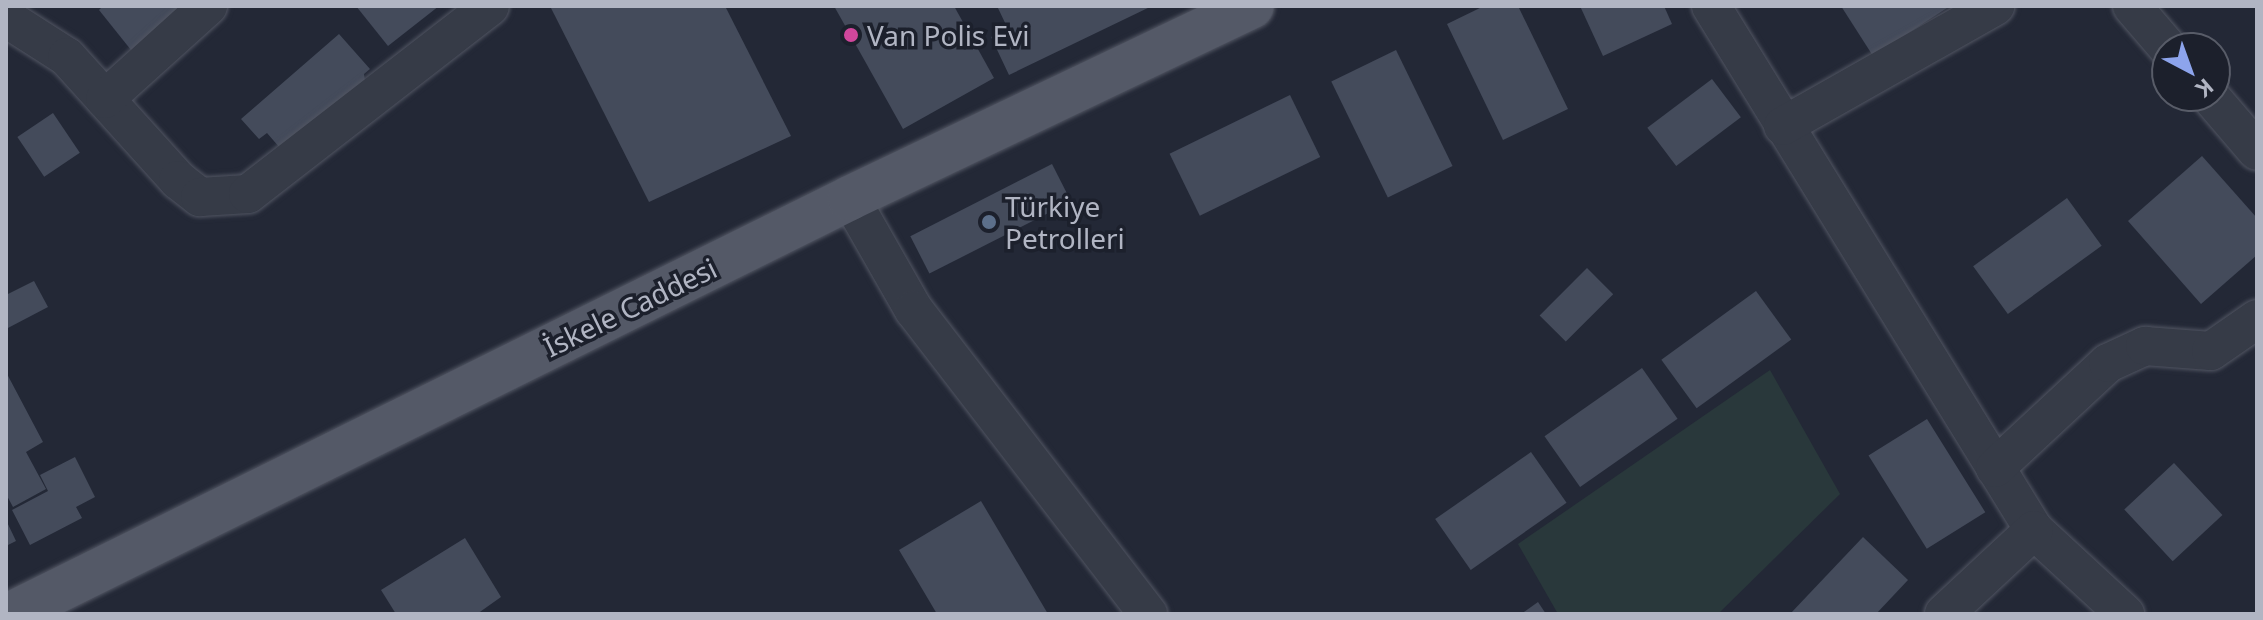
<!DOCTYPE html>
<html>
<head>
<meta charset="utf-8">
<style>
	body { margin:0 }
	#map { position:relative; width:2263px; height:620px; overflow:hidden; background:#232836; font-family:"Noto Sans",sans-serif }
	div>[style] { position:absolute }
	.green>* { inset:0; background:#29383b }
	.building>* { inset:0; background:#444b5b; transform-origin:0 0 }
	.roads { filter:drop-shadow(0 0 2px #515562) drop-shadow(0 0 2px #515562) }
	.minor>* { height:38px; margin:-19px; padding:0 19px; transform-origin:19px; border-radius:19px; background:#363b47 }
	.major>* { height:44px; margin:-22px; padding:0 22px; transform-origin:22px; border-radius:22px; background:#545967 }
	.dots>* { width:22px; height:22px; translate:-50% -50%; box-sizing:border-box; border:4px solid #1c202c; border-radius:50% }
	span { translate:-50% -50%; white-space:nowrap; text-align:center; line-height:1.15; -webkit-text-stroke:7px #1c202c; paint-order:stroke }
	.poi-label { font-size:28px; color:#b1b5c3 }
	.left { translate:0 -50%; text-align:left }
	.street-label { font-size:28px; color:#b1b5c3 }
	.frame { position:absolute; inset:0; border:8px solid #b1b5c3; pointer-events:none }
	.north { position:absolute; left:2151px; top:32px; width:80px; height:80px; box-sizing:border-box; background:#1c202c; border:2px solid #585c68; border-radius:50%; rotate:139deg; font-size:22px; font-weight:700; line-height:32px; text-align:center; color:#b1b5c3 }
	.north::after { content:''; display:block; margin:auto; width:28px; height:36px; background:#8da4ec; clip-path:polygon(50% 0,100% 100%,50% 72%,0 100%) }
</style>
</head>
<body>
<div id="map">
	<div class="green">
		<div style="clip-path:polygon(1770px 370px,1840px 494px,1718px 614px,1558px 614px,1518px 544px)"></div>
	</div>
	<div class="building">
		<div style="clip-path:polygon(103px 6px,198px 6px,135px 55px,99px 10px)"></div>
		<div style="clip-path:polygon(356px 6px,439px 6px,388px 46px)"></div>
		<div style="clip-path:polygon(556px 6px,725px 6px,791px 136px,649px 202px,551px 8px)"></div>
		<div style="clip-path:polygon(834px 6px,954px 6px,994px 78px,903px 129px)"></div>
		<div style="clip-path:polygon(997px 6px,1152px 6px,1009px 75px,991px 37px,1008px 29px)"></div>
		<div style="clip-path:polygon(1484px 6px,1518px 6px,1568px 109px,1503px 140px,1447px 24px)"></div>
		<div style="clip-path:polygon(1580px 6px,1664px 6px,1672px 24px,1603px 56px)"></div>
		<div style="clip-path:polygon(1841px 6px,1950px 6px,1873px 56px)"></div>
		<div style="clip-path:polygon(339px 34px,370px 69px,364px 74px,366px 88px,280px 148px,267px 133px,259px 139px,241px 119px)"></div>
		<div style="left:1396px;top:50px;width:129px;height:72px;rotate:64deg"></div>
		<div style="left:1712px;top:79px;width:48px;height:81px;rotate:53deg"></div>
		<div style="left:1290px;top:95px;width:69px;height:134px;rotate:64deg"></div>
		<div style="left:53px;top:113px;width:48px;height:43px;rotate:56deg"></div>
		<div style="clip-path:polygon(2202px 156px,2257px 218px,2257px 255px,2201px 304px,2128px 221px)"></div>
		<div style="left:1052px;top:164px;width:42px;height:159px;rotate:63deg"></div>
		<div style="left:2067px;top:198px;width:59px;height:116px;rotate:54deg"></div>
		<div style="left:1587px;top:268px;width:37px;height:67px;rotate:45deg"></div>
		<div style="clip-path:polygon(34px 281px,48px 307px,6px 329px,6px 295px)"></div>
		<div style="left:1756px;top:291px;width:60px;height:117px;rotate:54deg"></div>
		<div style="left:1642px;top:368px;width:62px;height:119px;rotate:55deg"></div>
		<div style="clip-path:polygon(6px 372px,43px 442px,26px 452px,46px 489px,13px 507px,6px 494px)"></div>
		<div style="left:1927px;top:419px;width:110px;height:69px;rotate:58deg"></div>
		<div style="left:1531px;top:452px;width:62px;height:117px;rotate:55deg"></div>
		<div style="clip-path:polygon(75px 457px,95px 497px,76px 507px,82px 518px,30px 545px,12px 510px,48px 491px,40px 475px)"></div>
		<div style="left:2174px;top:463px;width:71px;height:68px;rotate:47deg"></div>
		<div style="clip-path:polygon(981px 501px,1048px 614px,937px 614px,899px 550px)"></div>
		<div style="clip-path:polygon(6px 520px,16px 541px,6px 546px)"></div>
		<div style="clip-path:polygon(1863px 537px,1908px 580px,1876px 614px,1790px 614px)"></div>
		<div style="clip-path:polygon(465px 538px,501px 597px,477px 614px,396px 614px,381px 590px)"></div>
		<div style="clip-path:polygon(1538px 602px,1546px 614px,1521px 614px)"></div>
	</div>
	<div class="roads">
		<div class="minor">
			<div style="left:1711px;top:6px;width:616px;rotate:58.35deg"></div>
			<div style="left:2034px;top:530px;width:124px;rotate:42.7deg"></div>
			<div style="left:2132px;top:6px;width:55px;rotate:49.4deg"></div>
			<div style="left:6px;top:18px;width:72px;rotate:32.6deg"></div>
			<div style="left:67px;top:57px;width:166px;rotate:47.9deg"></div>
			<div style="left:178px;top:180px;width:28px;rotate:38deg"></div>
			<div style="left:200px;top:197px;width:48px;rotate:-3.6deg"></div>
			<div style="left:248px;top:194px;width:306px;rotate:-37.8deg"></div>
			<div style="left:2210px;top:96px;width:72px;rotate:49.5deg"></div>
			<div style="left:105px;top:99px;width:139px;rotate:-42.1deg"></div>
			<div style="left:1783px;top:126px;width:244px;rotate:-29.5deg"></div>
			<div style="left:850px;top:198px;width:129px;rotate:60.3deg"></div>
			<div style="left:914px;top:310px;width:384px;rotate:52.4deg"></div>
			<div style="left:1995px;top:468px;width:154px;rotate:-42.9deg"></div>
			<div style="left:2108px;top:363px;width:41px;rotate:-24.7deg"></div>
			<div style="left:2145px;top:346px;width:66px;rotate:4.3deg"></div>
			<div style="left:2211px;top:351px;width:56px;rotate:-34.8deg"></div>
			<div style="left:1944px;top:614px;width:123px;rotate:-43deg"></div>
		</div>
		<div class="major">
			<div style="left:11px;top:614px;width:936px;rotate:-26.37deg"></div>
			<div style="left:850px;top:198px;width:445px;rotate:-25.5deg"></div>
		</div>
	</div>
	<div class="dots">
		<div style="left:851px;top:35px;background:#d1479c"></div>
		<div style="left:989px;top:222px;background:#5c6f8a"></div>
	</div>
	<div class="poi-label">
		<span class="left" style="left:867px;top:35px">Van Polis Evi</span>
		<span class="left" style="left:1005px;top:222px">Türkiye<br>Petrolleri</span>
	</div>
	<div class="street-label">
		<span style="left:630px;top:307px;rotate:-26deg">İskele Caddesi</span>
	</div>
	<div class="frame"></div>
	<div class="north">K</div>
</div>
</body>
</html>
